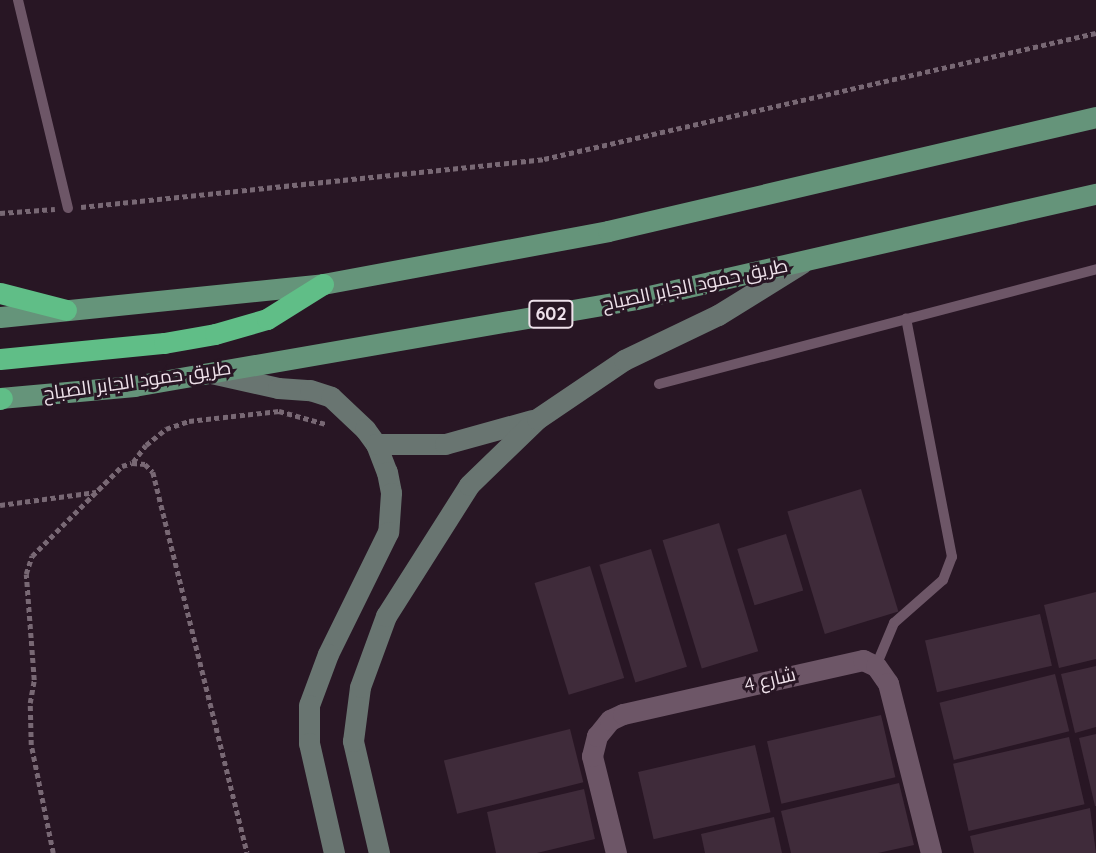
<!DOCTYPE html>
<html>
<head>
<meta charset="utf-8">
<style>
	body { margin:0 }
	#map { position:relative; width:1096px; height:853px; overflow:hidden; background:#281624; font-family:Quicksand,Cairo,sans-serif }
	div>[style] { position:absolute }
	.building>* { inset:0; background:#3f2b3a; transform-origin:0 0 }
	.path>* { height:4.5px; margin-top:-2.25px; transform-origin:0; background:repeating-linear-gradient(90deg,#786874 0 5px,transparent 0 8.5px) }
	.lane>* { height:10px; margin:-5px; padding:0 5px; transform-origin:5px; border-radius:5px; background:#6d5667 }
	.street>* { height:21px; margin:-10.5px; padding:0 10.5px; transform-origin:10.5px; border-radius:10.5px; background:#6d5667 }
	.secondary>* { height:21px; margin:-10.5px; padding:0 10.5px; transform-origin:10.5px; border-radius:10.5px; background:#697571 }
	.primary>* { height:21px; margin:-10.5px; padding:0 10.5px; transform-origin:10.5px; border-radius:10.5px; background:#65947a }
	.highway>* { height:21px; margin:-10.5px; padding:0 10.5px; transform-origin:10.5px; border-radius:10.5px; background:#60be87 }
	span { translate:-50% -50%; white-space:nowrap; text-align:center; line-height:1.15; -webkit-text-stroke:6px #281624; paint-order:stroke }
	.shield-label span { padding:2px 5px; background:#281624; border:2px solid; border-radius:5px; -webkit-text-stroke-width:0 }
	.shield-label { font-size:18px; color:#eee1ea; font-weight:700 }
	.street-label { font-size:19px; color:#eee1ea }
</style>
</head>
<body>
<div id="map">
	<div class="building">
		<div style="left:861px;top:489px;width:128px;height:77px;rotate:73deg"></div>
		<div style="left:719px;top:523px;width:134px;height:59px;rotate:73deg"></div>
		<div style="left:786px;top:534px;width:59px;height:51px;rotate:73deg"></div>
		<div style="left:651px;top:549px;width:123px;height:54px;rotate:73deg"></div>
		<div style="left:590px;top:566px;width:117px;height:58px;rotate:73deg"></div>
		<div style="clip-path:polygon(1096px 592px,1096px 659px,1059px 668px,1044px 605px)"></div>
		<div style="left:1040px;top:614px;width:53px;height:118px;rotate:77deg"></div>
		<div style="clip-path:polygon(1096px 666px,1096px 727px,1075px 733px,1061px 674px)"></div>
		<div style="left:1055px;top:674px;width:59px;height:119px;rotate:76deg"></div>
		<div style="left:881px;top:715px;width:64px;height:117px;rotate:77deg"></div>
		<div style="left:570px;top:729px;width:55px;height:130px;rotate:76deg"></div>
		<div style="clip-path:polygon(1096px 734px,1096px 806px,1095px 806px,1079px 738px)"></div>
		<div style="left:1069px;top:737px;width:69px;height:119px;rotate:77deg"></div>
		<div style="left:755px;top:745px;width:69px;height:120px;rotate:77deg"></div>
		<div style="clip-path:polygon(899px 783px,914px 845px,878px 853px,791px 853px,781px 811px)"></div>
		<div style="clip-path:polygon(584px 789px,595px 839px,537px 853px,496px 853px,487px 812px)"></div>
		<div style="clip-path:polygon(1090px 808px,1096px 853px,974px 853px,970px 836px)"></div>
		<div style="clip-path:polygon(774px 817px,782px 853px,705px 853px,701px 834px)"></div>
	</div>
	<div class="path">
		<div style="left:81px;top:207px;width:465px;rotate:-5.9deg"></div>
		<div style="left:544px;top:159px;width:566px;rotate:-12.86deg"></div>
		<div style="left:0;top:213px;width:55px;rotate:-4.2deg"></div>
		<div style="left:133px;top:462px;width:21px;rotate:-53deg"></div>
		<div style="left:146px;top:445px;width:26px;rotate:-39deg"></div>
		<div style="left:166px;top:429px;width:24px;rotate:-19deg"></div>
		<div style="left:189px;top:421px;width:91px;rotate:-6.3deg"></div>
		<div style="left:279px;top:411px;width:49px;rotate:15.5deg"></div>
		<div style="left:0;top:505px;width:97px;rotate:-7.7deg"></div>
		<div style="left:53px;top:853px;width:110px;rotate:-101.5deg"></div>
		<div style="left:31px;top:745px;width:42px;rotate:-91.4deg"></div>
		<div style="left:30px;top:703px;width:23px;rotate:-80deg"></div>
		<div style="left:34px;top:680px;width:106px;rotate:-94.3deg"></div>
		<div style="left:26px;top:574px;width:19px;rotate:-72deg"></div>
		<div style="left:32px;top:556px;width:127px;rotate:-45deg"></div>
		<div style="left:122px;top:466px;width:10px;rotate:-17deg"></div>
		<div style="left:132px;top:463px;width:13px;rotate:4deg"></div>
		<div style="left:145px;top:464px;width:11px;rotate:45deg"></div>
		<div style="left:153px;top:472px;width:392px;rotate:76.1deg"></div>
	</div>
	<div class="lane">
		<div style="left:18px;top:0;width:214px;rotate:76.5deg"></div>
		<div style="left:659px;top:384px;width:452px;rotate:-14.7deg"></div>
		<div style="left:876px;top:666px;width:47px;rotate:-67.3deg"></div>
		<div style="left:894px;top:623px;width:65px;rotate:-41.3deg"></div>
		<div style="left:943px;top:580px;width:25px;rotate:-69deg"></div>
		<div style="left:952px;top:557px;width:243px;rotate:-100.9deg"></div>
	</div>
	<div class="street">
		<div style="left:616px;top:853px;width:100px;rotate:-103.9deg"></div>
		<div style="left:592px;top:756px;width:21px;rotate:-76deg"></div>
		<div style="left:597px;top:736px;width:21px;rotate:-51deg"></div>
		<div style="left:610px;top:720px;width:14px;rotate:-25deg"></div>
		<div style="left:623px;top:714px;width:246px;rotate:-12.7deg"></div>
		<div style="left:863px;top:660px;width:14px;rotate:25deg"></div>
		<div style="left:876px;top:666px;width:21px;rotate:55deg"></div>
		<div style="left:888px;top:683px;width:175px;rotate:75.8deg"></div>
	</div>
	<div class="secondary">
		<div style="left:211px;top:373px;width:69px;rotate:12.6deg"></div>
		<div style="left:278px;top:388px;width:32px;rotate:4deg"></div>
		<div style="left:310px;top:390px;width:22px;rotate:18deg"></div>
		<div style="left:331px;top:397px;width:47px;rotate:43.3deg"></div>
		<div style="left:365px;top:429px;width:19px;rotate:54deg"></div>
		<div style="left:376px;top:444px;width:30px;rotate:69deg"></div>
		<div style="left:387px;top:472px;width:21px;rotate:79deg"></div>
		<div style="left:391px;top:493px;width:39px;rotate:94deg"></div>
		<div style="left:388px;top:532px;width:136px;rotate:116.2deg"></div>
		<div style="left:328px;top:654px;width:54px;rotate:110.4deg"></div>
		<div style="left:309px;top:705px;width:38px;rotate:90deg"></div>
		<div style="left:309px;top:743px;width:113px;rotate:77.2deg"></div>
		<div style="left:376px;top:444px;width:69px"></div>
		<div style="left:445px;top:444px;width:90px;rotate:-15.4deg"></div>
		<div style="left:379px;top:853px;width:115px;rotate:-103.1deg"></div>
		<div style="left:353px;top:741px;width:54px;rotate:-82.6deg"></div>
		<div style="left:360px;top:687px;width:76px;rotate:-69.9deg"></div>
		<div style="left:386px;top:616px;width:155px;rotate:-57.6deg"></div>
		<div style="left:469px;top:485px;width:95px;rotate:-44.1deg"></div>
		<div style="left:537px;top:419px;width:105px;rotate:-34.1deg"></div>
		<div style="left:624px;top:360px;width:104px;rotate:-25.6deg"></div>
		<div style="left:718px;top:315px;width:99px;rotate:-31.8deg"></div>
	</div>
	<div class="primary">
		<div style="left:0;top:317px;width:325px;rotate:-5.8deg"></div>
		<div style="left:323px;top:284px;width:290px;rotate:-10.5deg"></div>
		<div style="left:608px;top:231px;width:501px;rotate:-13.15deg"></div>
		<div style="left:0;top:398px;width:135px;rotate:-5.1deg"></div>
		<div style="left:134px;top:386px;width:509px;rotate:-9.83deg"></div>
		<div style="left:636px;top:299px;width:472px;rotate:-12.9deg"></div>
	</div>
	<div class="highway">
		<div style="left:0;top:293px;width:68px;rotate:14.4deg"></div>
		<div style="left:0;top:359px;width:165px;rotate:-5.6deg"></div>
		<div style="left:164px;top:343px;width:52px;rotate:-10deg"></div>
		<div style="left:215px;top:334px;width:54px;rotate:-16.1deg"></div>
		<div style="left:267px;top:319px;width:66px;rotate:-32deg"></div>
		<div style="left:0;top:399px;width:2px;rotate:-27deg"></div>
	</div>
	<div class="shield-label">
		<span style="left:551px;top:314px">602</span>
	</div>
	<div class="street-label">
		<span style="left:695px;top:285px;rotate:-12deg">طريق حمود الجابر الصباح</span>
		<span style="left:137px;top:381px;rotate:-8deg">طريق حمود الجابر الصباح</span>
		<span style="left:770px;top:680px;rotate:-13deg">شارع 4</span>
	</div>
</div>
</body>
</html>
